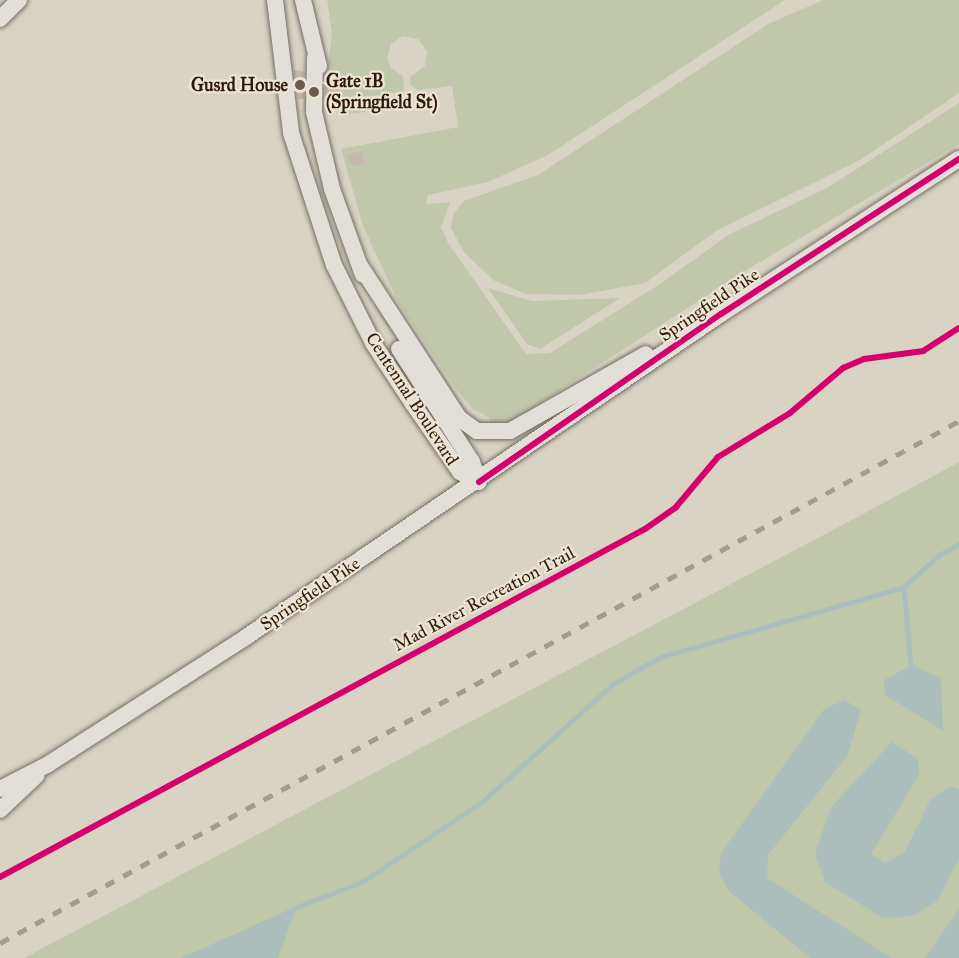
<!DOCTYPE html>
<html>
<head>
<meta charset="utf-8">
<style>
	body { margin:0 }
	#map { position:relative; width:959px; height:958px; overflow:hidden; background:#d9d3c4; font-family:"IM FELL Great Primer",serif }
	div>[style] { position:absolute }
	.green>* { inset:0; background:#c1c8aa }
	.water>* { inset:0; background:#acbfbd }
	.stream>* { height:4.5px; margin:-2.25px; padding:0 2.25px; transform-origin:2.25px; border-radius:2.25px; background:#acbfbd }
	.building>* { inset:0; background:#c6b8ac; transform-origin:0 0 }
	.roads { filter:drop-shadow(0 0 2px #746e64) drop-shadow(0 0 2px #746e64) }
	.secondary>* { height:16px; margin:-8px; padding:0 8px; transform-origin:8px; border-radius:8px; background:#e2dfd8 }
	.rail>* { height:4.5px; margin-top:-2.25px; transform-origin:0; background:repeating-linear-gradient(90deg,#a09c94 0 10px,transparent 0 20px) }
	.cycleway>* { height:6px; margin:-3px; padding:0 3px; transform-origin:3px; border-radius:3px; background:#d6006c }
	.dots>* { width:16px; height:16px; translate:-50% -50%; box-sizing:border-box; border:3px solid #ece5d3; border-radius:50% }
	span { translate:-50% -50%; white-space:nowrap; text-align:center; line-height:1.15; -webkit-text-stroke:4.5px #ece5d3; paint-order:stroke }
	.poi-label { font-size:18px; color:#2e1c09; font-weight:700 }
	.left { translate:0 -50%; text-align:left }
	.right { translate:-100% -50%; text-align:right }
	.street-label { font-size:18px; color:#2e1c09 }
</style>
</head>
<body>
<div id="map">
	<div class="green">
		<div style="clip-path:polygon(327px 0,785px 0,548px 155px,488px 182px,428px 195px,426px 204px,450px 202px,441px 227px,448px 243px,526px 354px,550px 353px,660px 284px,728px 235px,827px 188px,959px 103px,959px 144px,745px 271px,512px 421px,489px 425px,490px 418px,473px 409px,456px 389px,400px 306px,363px 226px,341px 149px,458px 127px,452px 86px,417px 90px,411px 85px,410px 77px,425px 66px,427px 51px,418px 39px,403px 36px,391px 44px,387px 58px,391px 68px,403px 76px,404px 91px,366px 97px,366px 112px,338px 115px,335px 81px,327px 75px,332px 33px)"></div>
		<div style="clip-path:polygon(823px 0,959px 0,959px 93px,860px 160px,716px 231px,645px 283px,580px 295px,526px 294px,493px 280px,464px 252px,451px 228px,454px 213px,464px 201px,538px 175px,768px 24px)"></div>
		<div style="clip-path:polygon(488px 288px,532px 301px,620px 298px,540px 349px,527px 344px)"></div>
		<div style="clip-path:polygon(959px 462px,959px 958px,24px 958px,863px 514px)"></div>
	</div>
	<div class="water">
		<div style="clip-path:polygon(911px 665px,941px 678px,943px 731px,885px 695px,884px 680px)"></div>
		<div style="clip-path:polygon(845px 700px,861px 710px,848px 755px,768px 855px,767px 878px,892px 958px,810px 958px,730px 892px,719px 874px,721px 853px,824px 709px)"></div>
		<div style="clip-path:polygon(892px 742px,918px 759px,919px 775px,871px 854px,885px 863px,905px 852px,930px 800px,950px 786px,959px 789px,959px 859px,937px 901px,913px 916px,883px 918px,825px 882px,815px 854px,831px 807px)"></div>
		<div style="clip-path:polygon(297px 906px,278px 958px,181px 958px)"></div>
		<div style="clip-path:polygon(959px 909px,959px 958px,925px 958px)"></div>
	</div>
	<div class="stream">
		<div style="left:904px;top:587px;width:78px;rotate:84.9deg"></div>
		<div style="left:294px;top:908px;width:73px;rotate:-20.9deg"></div>
		<div style="left:362px;top:882px;width:146px;rotate:-33.8deg"></div>
		<div style="left:483px;top:801px;width:175px;rotate:-42deg"></div>
		<div style="left:613px;top:684px;width:54px;rotate:-29.9deg"></div>
		<div style="left:660px;top:657px;width:254px;rotate:-16deg"></div>
		<div style="left:904px;top:587px;width:47px;rotate:-42.4deg"></div>
		<div style="left:939px;top:555px;width:23px;rotate:-29deg"></div>
	</div>
	<div class="building">
		<div style="clip-path:polygon(294px 70px,304px 72px,304px 99px,298px 99px)"></div>
		<div style="clip-path:polygon(325px 75px,331px 76px,332px 88px,337px 87px,337px 102px,325px 106px)"></div>
		<div style="left:362px;top:151px;width:12px;height:15px;rotate:76deg"></div>
	</div>
	<div class="roads">
		<div class="secondary">
			<div style="left:275px;top:0;width:134px;rotate:83.1deg"></div>
			<div style="left:291px;top:133px;width:139px;rotate:72deg"></div>
			<div style="left:334px;top:265px;width:87px;rotate:63.4deg"></div>
			<div style="left:373px;top:343px;width:73px;rotate:56.7deg"></div>
			<div style="left:413px;top:404px;width:83px;rotate:55.3deg"></div>
			<div style="left:460px;top:472px;width:21px;rotate:28deg"></div>
			<div style="left:303px;top:0;width:68px;rotate:76.4deg"></div>
			<div style="left:0;top:19px;width:27px;rotate:-45deg"></div>
			<div style="left:315px;top:58px;width:54px;rotate:91.1deg"></div>
			<div style="left:314px;top:112px;width:79px;rotate:76.8deg"></div>
			<div style="left:332px;top:189px;width:91px;rotate:70.2deg"></div>
			<div style="left:359px;top:264px;width:184px;rotate:57deg"></div>
			<div style="left:459px;top:418px;width:22px;rotate:36deg"></div>
			<div style="left:477px;top:431px;width:33px"></div>
			<div style="left:510px;top:431px;width:156px;rotate:-29.5deg"></div>
			<div style="left:399px;top:349px;width:135px;rotate:57.1deg"></div>
			<div style="left:472px;top:462px;width:21px;rotate:71deg"></div>
			<div style="left:0;top:789px;width:53px;rotate:-27.1deg"></div>
			<div style="left:47px;top:765px;width:237px;rotate:-32.7deg"></div>
			<div style="left:246px;top:637px;width:574px;rotate:-34.22deg"></div>
			<div style="left:721px;top:314px;width:284px;rotate:-33.1deg"></div>
			<div style="left:0;top:810px;width:50px;rotate:-43.4deg"></div>
		</div>
	</div>
	<div class="rail">
		<div style="left:0;top:943px;width:1092px;rotate:-28.56deg"></div>
	</div>
	<div class="cycleway">
		<div style="left:479px;top:482px;width:295px;rotate:-34.8deg"></div>
		<div style="left:721px;top:314px;width:284px;rotate:-33.1deg"></div>
		<div style="left:0;top:877px;width:733px;rotate:-28.35deg"></div>
		<div style="left:645px;top:529px;width:38px;rotate:-35deg"></div>
		<div style="left:676px;top:507px;width:65px;rotate:-50deg"></div>
		<div style="left:718px;top:457px;width:84px;rotate:-31.4deg"></div>
		<div style="left:790px;top:413px;width:70px;rotate:-40.3deg"></div>
		<div style="left:843px;top:368px;width:23px;rotate:-23deg"></div>
		<div style="left:864px;top:359px;width:60px;rotate:-7.7deg"></div>
		<div style="left:923px;top:351px;width:43px;rotate:-32.6deg"></div>
	</div>
	<div class="dots">
		<div style="left:300px;top:85px;background:#6a5c4a"></div>
		<div style="left:314px;top:92px;background:#6a5c4a"></div>
	</div>
	<div class="poi-label">
		<span class="left" style="left:326px;top:92px">Gate 1B<br>(Springfield St)</span>
		<span class="right" style="left:288px;top:85px">Gusrd House</span>
	</div>
	<div class="street-label">
		<span style="left:709px;top:305px;rotate:-34deg">Springfield Pike</span>
		<span style="left:412px;top:399px;rotate:57deg">Centennal Boulevard</span>
		<span style="left:310px;top:594px;rotate:-34deg">Springfield Pike</span>
		<span style="left:484px;top:599px;rotate:-28deg">Mad River Recreation Trail</span>
	</div>
</div>
</body>
</html>
